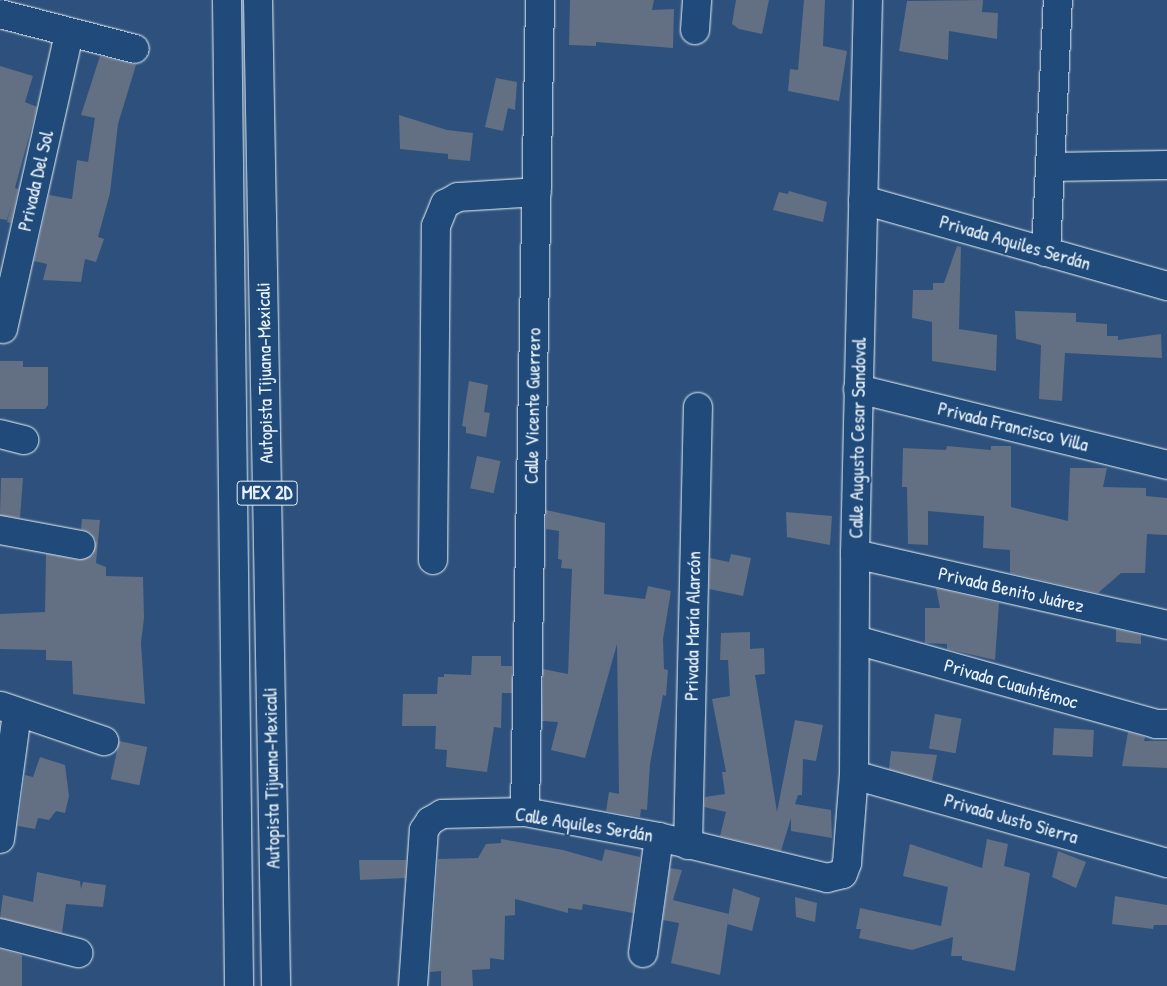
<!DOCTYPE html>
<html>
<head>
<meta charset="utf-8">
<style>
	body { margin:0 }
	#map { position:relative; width:1167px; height:986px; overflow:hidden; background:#2d517c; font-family:"Patrick Hand",sans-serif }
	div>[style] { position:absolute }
	.building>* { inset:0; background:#636f82; transform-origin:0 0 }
	.roads { filter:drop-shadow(0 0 1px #e8f1f8) drop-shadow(0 0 1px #e8f1f8) }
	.minor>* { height:28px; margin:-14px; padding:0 14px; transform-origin:14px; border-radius:14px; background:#1f4a7a }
	.highway>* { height:28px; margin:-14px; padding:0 14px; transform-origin:14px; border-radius:14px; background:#1f4a7a }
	span { translate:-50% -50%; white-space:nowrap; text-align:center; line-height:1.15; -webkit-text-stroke:4.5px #1f4a7a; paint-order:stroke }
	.shield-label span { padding:1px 4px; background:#1f4a7a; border:1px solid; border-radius:4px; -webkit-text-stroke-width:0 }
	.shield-label { font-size:18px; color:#e8f1f8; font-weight:700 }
	.street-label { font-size:19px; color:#e8f1f8 }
</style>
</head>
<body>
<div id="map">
	<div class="building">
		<div style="clip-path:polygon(570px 0,654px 0,652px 10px,674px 9px,673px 48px,596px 42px,596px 46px,569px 45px)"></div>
		<div style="clip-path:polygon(736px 0,769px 0,762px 34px,739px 29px,732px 24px)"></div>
		<div style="clip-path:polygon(804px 0,825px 0,823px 46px,847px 51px,839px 101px,788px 91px,790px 69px,798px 70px)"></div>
		<div style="clip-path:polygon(983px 0,982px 12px,998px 13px,997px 39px,949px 31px,948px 60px,899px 51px,907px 1px)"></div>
		<div style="clip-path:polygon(100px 56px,136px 65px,118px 124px,110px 193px,98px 237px,104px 239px,96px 262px,85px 259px,81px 282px,43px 280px,47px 264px,34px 261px,49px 195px,72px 199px,77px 160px,88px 162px,95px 118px,81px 115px)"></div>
		<div style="clip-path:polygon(0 66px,33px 76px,25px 102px,37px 107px,15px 188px,18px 189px,11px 223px,7px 222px,11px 205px,7px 220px,0 219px)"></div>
		<div style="clip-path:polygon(496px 78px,517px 82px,515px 110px,508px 108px,503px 131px,485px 127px)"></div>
		<div style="clip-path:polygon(399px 115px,447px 130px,473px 133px,470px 161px,448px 159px,448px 154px,400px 149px)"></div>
		<div style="clip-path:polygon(789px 191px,827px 202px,823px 222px,773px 210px,779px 192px,788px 194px)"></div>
		<div style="clip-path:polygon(957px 246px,961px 247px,959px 329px,997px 335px,996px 371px,932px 361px,932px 322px,912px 318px,913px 290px,933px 290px,933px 283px,944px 283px)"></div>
		<div style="clip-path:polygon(1015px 311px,1076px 313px,1076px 322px,1107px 324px,1107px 336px,1118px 336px,1118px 340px,1161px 334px,1162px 358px,1065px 353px,1062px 401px,1039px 399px,1041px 345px,1016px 339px)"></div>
		<div style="clip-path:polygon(0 361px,23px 361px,23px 367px,48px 367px,48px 405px,45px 409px,0 409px)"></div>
		<div style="clip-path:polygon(469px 381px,488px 385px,484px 412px,490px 413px,486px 437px,466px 433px,466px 427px,462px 426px)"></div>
		<div style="clip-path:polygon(947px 446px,991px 450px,991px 446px,1011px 446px,1011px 507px,1068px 521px,1070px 468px,1107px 468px,1103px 487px,1146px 488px,1146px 496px,1167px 498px,1167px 535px,1147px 534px,1145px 573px,1121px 573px,1098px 593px,1010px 573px,1010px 550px,983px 548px,984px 516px,928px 511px,928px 545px,908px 544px,907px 487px,902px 487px,903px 448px,946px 450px)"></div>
		<div style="left:477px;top:456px;width:24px;height:33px;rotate:12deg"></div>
		<div style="clip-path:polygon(1px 478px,23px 478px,20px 518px,0 515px)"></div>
		<div style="clip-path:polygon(546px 510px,605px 523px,604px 594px,645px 599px,648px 586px,671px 591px,663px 639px,664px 669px,668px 670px,666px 696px,663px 695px,650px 764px,647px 810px,641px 809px,640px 817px,606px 811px,609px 792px,619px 794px,617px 644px,585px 758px,551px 750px,558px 722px,542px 721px,543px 669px,568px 674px,572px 569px,561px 568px,562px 560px,558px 559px,559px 531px,546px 529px)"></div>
		<div style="clip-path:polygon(786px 512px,832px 516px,830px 545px,787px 537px)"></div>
		<div style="clip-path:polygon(82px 519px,100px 520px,96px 563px,106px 567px,106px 576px,143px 577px,144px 618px,141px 643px,145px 704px,73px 694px,72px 661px,46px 660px,46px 650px,0 649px,0 614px,45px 612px,46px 554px,79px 560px,93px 555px,96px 540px,91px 533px,81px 529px)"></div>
		<div style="clip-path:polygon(731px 554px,751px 558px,743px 596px,709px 589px,710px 558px,729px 562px)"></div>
		<div style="clip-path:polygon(936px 588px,999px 603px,995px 660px,947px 649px,947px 644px,925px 643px,925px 608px,940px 608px)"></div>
		<div style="clip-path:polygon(1116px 629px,1141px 635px,1141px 644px,1116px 642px)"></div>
		<div style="clip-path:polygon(750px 632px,750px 649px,764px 648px,765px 674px,755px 675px,777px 812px,795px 720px,823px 725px,816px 761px,803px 759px,802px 795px,798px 795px,795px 804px,831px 810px,832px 838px,791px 831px,791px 818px,781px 851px,720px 836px,726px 812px,704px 807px,705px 797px,725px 794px,722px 772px,726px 772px,712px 699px,730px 696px,728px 660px,720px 660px,721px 633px)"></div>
		<div style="clip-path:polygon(472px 656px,501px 656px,501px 666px,512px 666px,512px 693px,502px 693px,501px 728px,494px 727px,487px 772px,446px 767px,447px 750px,435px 749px,436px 726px,402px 726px,403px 694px,437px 694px,438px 677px,444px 677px,444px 674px,471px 675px)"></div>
		<div style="left:935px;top:714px;width:27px;height:35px;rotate:10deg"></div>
		<div style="left:1054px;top:728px;width:40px;height:27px;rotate:3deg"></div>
		<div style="clip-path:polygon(1128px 732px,1145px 737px,1144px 741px,1167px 741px,1167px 768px,1122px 766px)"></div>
		<div style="left:119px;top:741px;width:29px;height:39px;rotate:12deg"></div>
		<div style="clip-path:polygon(891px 751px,937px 755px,932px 781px,889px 769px)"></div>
		<div style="clip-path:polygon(40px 757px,65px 765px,69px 796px,65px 813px,56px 811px,49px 820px,38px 818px,35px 829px,18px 826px,25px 775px,33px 777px)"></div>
		<div style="clip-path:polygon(501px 839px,563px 850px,602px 861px,605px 849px,640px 857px,633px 913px,583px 904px,582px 910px,568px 908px,568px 913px,515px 899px,515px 915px,505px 916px,504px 960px,490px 958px,490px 969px,472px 970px,473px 986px,441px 986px,441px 971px,430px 972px,438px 859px,478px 858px,486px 844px,501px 843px)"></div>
		<div style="clip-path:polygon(987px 839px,1008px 844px,1004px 866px,1030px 873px,1015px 971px,962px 960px,962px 956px,951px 956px,953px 937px,912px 950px,859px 938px,861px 929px,856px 929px,860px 908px,941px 926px,948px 887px,903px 876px,910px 844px,982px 868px)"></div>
		<div style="clip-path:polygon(1058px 851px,1086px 862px,1076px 888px,1052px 877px)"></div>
		<div style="clip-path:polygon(359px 860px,406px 860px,405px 878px,360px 880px)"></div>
		<div style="clip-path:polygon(670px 868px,682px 870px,673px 900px,729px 914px,720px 975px,671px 963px,679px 923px,663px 920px)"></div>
		<div style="clip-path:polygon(37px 872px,80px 881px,81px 889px,83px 882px,106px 885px,103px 907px,66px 904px,62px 933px,0 918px,3px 895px,33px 902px)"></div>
		<div style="clip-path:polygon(733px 888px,760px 898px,752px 931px,727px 924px)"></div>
		<div style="clip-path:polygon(1115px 896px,1167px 905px,1167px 925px,1154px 925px,1153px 929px,1112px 924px)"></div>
		<div style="clip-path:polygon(795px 897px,817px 903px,815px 922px,796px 917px)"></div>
		<div style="clip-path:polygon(0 949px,22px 955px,22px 986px,0 986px)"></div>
	</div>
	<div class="roads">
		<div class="minor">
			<div style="left:0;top:14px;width:139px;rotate:14.5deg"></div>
			<div style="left:695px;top:30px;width:30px;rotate:-86deg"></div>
			<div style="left:1050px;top:167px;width:117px;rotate:-1deg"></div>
			<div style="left:863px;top:200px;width:316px;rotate:15.8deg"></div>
			<div style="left:1046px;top:252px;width:252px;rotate:-87.3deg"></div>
			<div style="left:3px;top:329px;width:303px;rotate:-77.4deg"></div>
			<div style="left:858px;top:389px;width:318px;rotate:13.8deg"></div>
			<div style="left:0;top:434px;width:25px;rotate:14deg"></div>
			<div style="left:0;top:530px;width:82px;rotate:10.5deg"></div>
			<div style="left:855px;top:554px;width:320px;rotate:12.8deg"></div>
			<div style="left:433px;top:560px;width:334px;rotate:-89.5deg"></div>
			<div style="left:436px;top:226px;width:24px;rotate:-68deg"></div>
			<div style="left:445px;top:204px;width:15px;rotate:-28deg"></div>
			<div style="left:458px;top:197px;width:79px;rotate:-3.6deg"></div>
			<div style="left:856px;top:640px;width:312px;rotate:15.6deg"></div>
			<div style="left:1156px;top:724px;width:11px"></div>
			<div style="left:1px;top:706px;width:109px;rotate:18.8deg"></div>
			<div style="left:854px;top:775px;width:325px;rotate:15.7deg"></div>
			<div style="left:525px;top:812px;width:812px;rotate:-88.94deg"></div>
			<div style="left:0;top:839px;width:126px;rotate:-82.3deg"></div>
			<div style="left:688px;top:845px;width:438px;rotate:-88.7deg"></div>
			<div style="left:0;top:933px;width:81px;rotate:14.4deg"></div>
			<div style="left:643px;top:953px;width:117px;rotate:-82.1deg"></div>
			<div style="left:413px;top:986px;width:156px;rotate:-86deg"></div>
			<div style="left:424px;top:830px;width:11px;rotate:-56deg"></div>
			<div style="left:430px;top:821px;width:14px;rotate:-30deg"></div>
			<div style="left:442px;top:814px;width:83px;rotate:-1.4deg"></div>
			<div style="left:525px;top:812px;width:136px;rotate:10.6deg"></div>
			<div style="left:659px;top:837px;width:173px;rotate:13.7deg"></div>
			<div style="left:827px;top:878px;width:16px;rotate:-14deg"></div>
			<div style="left:843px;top:874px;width:12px;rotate:-70deg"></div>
			<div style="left:847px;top:863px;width:88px;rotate:-85.5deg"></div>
			<div style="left:854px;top:775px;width:221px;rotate:-89.7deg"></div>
			<div style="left:855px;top:554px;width:554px;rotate:-88.66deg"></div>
		</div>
		<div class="highway">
			<div style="left:227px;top:0;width:986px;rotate:89.3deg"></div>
			<div style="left:258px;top:0;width:986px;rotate:88.95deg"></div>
		</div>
	</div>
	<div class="shield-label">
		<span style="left:267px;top:493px">MEX 2D</span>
	</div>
	<div class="street-label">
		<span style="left:36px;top:181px;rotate:-77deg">Privada Del Sol</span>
		<span style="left:1015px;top:243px;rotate:16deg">Privada Aquiles Serdán</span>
		<span style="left:265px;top:373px;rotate:-91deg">Autopista Tijuana-Mexicali</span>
		<span style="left:533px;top:406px;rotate:-89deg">Calle Vicente Guerrero</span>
		<span style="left:1013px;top:427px;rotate:14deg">Privada Francisco Villa</span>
		<span style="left:858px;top:438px;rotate:-89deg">Calle Augusto Cesar Sandoval</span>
		<span style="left:1011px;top:590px;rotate:13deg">Privada Benito Juárez</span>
		<span style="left:693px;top:626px;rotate:-89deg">Privada María Alarcón</span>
		<span style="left:1011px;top:684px;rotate:16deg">Privada Cuauhtémoc</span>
		<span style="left:272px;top:778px;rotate:-91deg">Autopista Tijuana-Mexicali</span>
		<span style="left:1011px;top:819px;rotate:16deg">Privada Justo Sierra</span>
		<span style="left:584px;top:825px;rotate:9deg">Calle Aquiles Serdán</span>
	</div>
</div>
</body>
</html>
